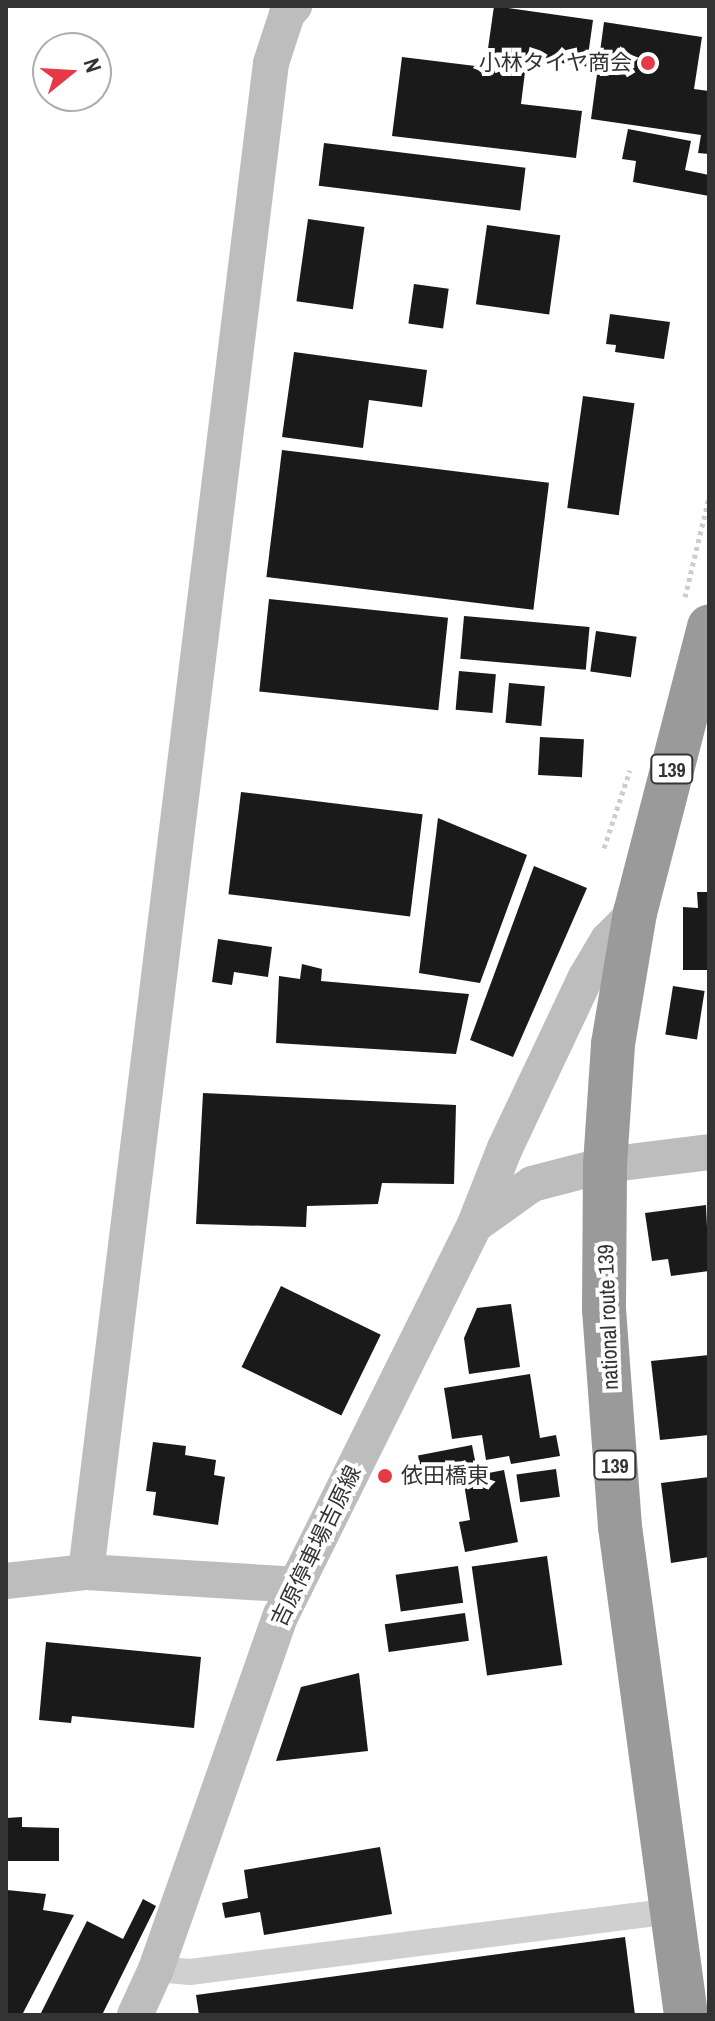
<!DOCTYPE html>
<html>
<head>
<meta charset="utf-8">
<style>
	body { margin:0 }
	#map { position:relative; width:715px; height:2021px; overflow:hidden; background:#fff; font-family:"Archivo Narrow","Noto Sans JP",sans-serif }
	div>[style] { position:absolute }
	.building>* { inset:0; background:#1a1a1a; transform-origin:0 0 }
	.path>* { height:5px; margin-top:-2.5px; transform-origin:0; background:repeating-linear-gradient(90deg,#cdcdcd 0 4px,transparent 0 8px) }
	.street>* { height:26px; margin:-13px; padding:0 13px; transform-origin:13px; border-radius:13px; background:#d0d0d0 }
	.secondary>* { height:36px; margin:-18px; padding:0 18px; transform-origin:18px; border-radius:18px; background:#bdbdbd }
	.highway>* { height:44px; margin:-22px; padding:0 22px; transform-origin:22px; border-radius:22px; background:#9a9a9a }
	.dots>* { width:22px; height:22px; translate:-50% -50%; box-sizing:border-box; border:4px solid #fff; border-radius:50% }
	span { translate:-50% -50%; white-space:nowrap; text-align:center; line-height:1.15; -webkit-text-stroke:8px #fff; paint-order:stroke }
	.shield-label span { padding:2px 6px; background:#fff; border:2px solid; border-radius:6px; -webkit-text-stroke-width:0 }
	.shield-label { font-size:20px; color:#333; font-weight:700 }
	.poi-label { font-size:22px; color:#333 }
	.right { translate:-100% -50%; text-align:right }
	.left { translate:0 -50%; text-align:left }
	.street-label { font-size:22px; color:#333 }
	.frame { position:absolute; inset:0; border:8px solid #333; pointer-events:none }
	.north { position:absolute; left:32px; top:32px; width:80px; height:80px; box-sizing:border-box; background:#fff; border:2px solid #adadad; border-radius:50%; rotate:72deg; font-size:22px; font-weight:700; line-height:32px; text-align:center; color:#333 }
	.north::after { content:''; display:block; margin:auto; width:28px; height:36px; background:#e63946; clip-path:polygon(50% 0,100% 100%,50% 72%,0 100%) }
</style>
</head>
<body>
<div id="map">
	<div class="building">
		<div style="left:494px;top:6px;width:100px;height:47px;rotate:8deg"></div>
		<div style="clip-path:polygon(604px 22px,702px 37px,694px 89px,709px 91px,709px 154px,698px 153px,701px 135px,591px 119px)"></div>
		<div style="clip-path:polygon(402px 57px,525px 72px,521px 104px,582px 111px,576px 158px,392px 136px)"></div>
		<div style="clip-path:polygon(628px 129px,691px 141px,685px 170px,709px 175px,709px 196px,633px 182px,636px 161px,622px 159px)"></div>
		<div style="left:324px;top:143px;width:203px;height:43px;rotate:7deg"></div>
		<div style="left:308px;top:219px;width:57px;height:83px;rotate:8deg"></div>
		<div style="left:487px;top:225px;width:74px;height:80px;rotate:8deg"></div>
		<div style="left:414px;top:284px;width:35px;height:40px;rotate:8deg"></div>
		<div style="clip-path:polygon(610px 314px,670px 322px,664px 359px,615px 352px,616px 345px,606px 344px)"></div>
		<div style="clip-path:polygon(294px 352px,427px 370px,422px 407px,369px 400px,363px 448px,282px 437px)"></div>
		<div style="left:583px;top:396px;width:52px;height:113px;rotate:8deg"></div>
		<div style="left:282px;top:450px;width:269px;height:128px;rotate:7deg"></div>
		<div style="left:269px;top:599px;width:180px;height:93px;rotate:6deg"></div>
		<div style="left:464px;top:616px;width:126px;height:43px;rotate:5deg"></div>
		<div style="left:596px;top:631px;width:41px;height:41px;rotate:8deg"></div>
		<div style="left:459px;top:671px;width:37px;height:39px;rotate:5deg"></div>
		<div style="left:509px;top:683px;width:36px;height:40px;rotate:5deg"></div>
		<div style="left:540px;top:737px;width:44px;height:38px;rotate:3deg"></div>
		<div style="left:241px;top:792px;width:183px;height:103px;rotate:7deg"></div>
		<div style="clip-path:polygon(438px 818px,527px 855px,480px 983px,419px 973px)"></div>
		<div style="clip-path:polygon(534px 866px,587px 888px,513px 1057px,470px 1040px)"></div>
		<div style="clip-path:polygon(697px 892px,709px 892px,709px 970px,683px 970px,683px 907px,698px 908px)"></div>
		<div style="clip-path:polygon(218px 939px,272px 947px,268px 977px,234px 972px,232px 985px,212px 982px)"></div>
		<div style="clip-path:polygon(302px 964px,322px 969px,321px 981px,469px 994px,456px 1054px,276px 1043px,279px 976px,300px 979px)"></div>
		<div style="left:673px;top:986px;width:32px;height:49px;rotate:9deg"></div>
		<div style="clip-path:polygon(203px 1093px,456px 1105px,454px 1184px,382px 1183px,378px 1204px,307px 1206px,306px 1227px,196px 1224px)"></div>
		<div style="clip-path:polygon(706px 1205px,709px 1271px,671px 1276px,668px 1259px,652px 1261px,645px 1213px)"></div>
		<div style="left:281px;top:1286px;width:111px;height:90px;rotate:26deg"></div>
		<div style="clip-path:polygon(511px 1304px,520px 1367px,469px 1374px,464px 1338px,477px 1308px)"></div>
		<div style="clip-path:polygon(709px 1355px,709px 1435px,660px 1440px,651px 1361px)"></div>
		<div style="clip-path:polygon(530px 1374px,540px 1438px,556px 1435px,560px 1456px,511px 1464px,509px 1456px,486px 1460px,482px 1435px,452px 1439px,444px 1388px)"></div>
		<div style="clip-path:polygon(153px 1442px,186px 1446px,185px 1455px,216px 1460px,214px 1475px,225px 1477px,218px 1525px,153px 1515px,156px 1492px,146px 1491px)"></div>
		<div style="left:472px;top:1445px;width:21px;height:55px;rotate:79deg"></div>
		<div style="left:556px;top:1469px;width:28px;height:40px;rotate:82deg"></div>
		<div style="clip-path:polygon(504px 1470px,518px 1542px,465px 1552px,459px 1522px,470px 1520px,463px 1478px)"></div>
		<div style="clip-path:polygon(709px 1477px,709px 1557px,671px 1563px,661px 1483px)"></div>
		<div style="left:547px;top:1556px;width:110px;height:76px;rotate:82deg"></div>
		<div style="left:458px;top:1566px;width:37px;height:63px;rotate:82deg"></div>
		<div style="left:465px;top:1613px;width:28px;height:81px;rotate:82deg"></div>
		<div style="clip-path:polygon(46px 1642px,201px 1657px,194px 1728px,72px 1716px,71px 1723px,39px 1720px)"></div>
		<div style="clip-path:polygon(359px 1673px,368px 1751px,276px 1761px,301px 1687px)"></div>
		<div style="clip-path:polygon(22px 1817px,22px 1827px,59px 1828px,59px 1861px,6px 1861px,6px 1818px)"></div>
		<div style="clip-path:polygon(380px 1847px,392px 1914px,264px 1935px,260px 1912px,225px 1918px,222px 1903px,248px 1898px,244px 1870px)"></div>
		<div style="clip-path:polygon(7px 1890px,46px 1894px,43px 1910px,74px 1915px,22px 2015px,6px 2015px)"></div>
		<div style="clip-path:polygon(143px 1899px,156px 1906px,102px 2015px,40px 2015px,87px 1921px,123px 1939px)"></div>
		<div style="clip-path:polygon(625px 1937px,635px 2015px,199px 2015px,196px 1995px)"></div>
	</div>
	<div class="path">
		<div style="left:685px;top:597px;width:103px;rotate:-76.5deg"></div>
		<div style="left:604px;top:848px;width:82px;rotate:-71.6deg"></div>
	</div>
	<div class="street">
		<div style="left:156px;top:1969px;width:34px;rotate:5deg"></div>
		<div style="left:190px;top:1972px;width:487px;rotate:-7.2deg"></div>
	</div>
	<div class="secondary">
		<div style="left:475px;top:1224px;width:82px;rotate:-68.5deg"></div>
		<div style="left:505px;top:1148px;width:189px;rotate:-64.7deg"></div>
		<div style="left:586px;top:977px;width:43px;rotate:-59.3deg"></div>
		<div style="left:608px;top:940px;width:38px;rotate:-45deg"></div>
		<div style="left:86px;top:1572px;width:1520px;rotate:-83.01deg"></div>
		<div style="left:271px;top:63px;width:52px;rotate:-71.9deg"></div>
		<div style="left:287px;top:14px;width:11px;rotate:-49deg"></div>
		<div style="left:6px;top:1581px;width:81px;rotate:-6.4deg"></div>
		<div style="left:86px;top:1572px;width:210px;rotate:3.5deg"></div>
		<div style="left:135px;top:2015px;width:51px;rotate:-65.5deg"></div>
		<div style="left:156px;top:1969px;width:375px;rotate:-70.6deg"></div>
		<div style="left:281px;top:1615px;width:436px;rotate:-63.6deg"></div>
		<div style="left:475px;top:1225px;width:70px;rotate:-35.7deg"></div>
		<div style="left:532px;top:1184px;width:75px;rotate:-14.6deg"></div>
		<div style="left:605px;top:1165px;width:105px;rotate:-7.1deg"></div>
	</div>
	<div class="highway">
		<div style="left:686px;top:2015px;width:492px;rotate:-97.7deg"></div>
		<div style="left:620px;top:1527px;width:219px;rotate:-94.2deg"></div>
		<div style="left:604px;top:1309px;width:144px;rotate:-89.6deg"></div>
		<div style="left:605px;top:1165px;width:121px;rotate:-86.2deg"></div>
		<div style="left:613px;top:1044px;width:133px;rotate:-80.5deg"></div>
		<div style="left:635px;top:913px;width:296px;rotate:-75.5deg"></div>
	</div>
	<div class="dots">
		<div style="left:648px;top:63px;background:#e63946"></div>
		<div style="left:385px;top:1476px;background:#e63946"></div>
	</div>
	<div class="shield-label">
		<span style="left:672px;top:769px">139</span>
		<span style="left:615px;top:1465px">139</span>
	</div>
	<div class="poi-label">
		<span class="right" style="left:632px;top:63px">小林タイヤ商会</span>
		<span class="left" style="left:401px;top:1476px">依田橋東</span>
	</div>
	<div class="street-label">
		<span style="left:608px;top:1317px;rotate:-92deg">national route 139</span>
		<span style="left:316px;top:1546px;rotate:-64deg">吉原停車場吉原線</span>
	</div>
	<div class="frame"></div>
	<div class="north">N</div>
</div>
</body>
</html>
